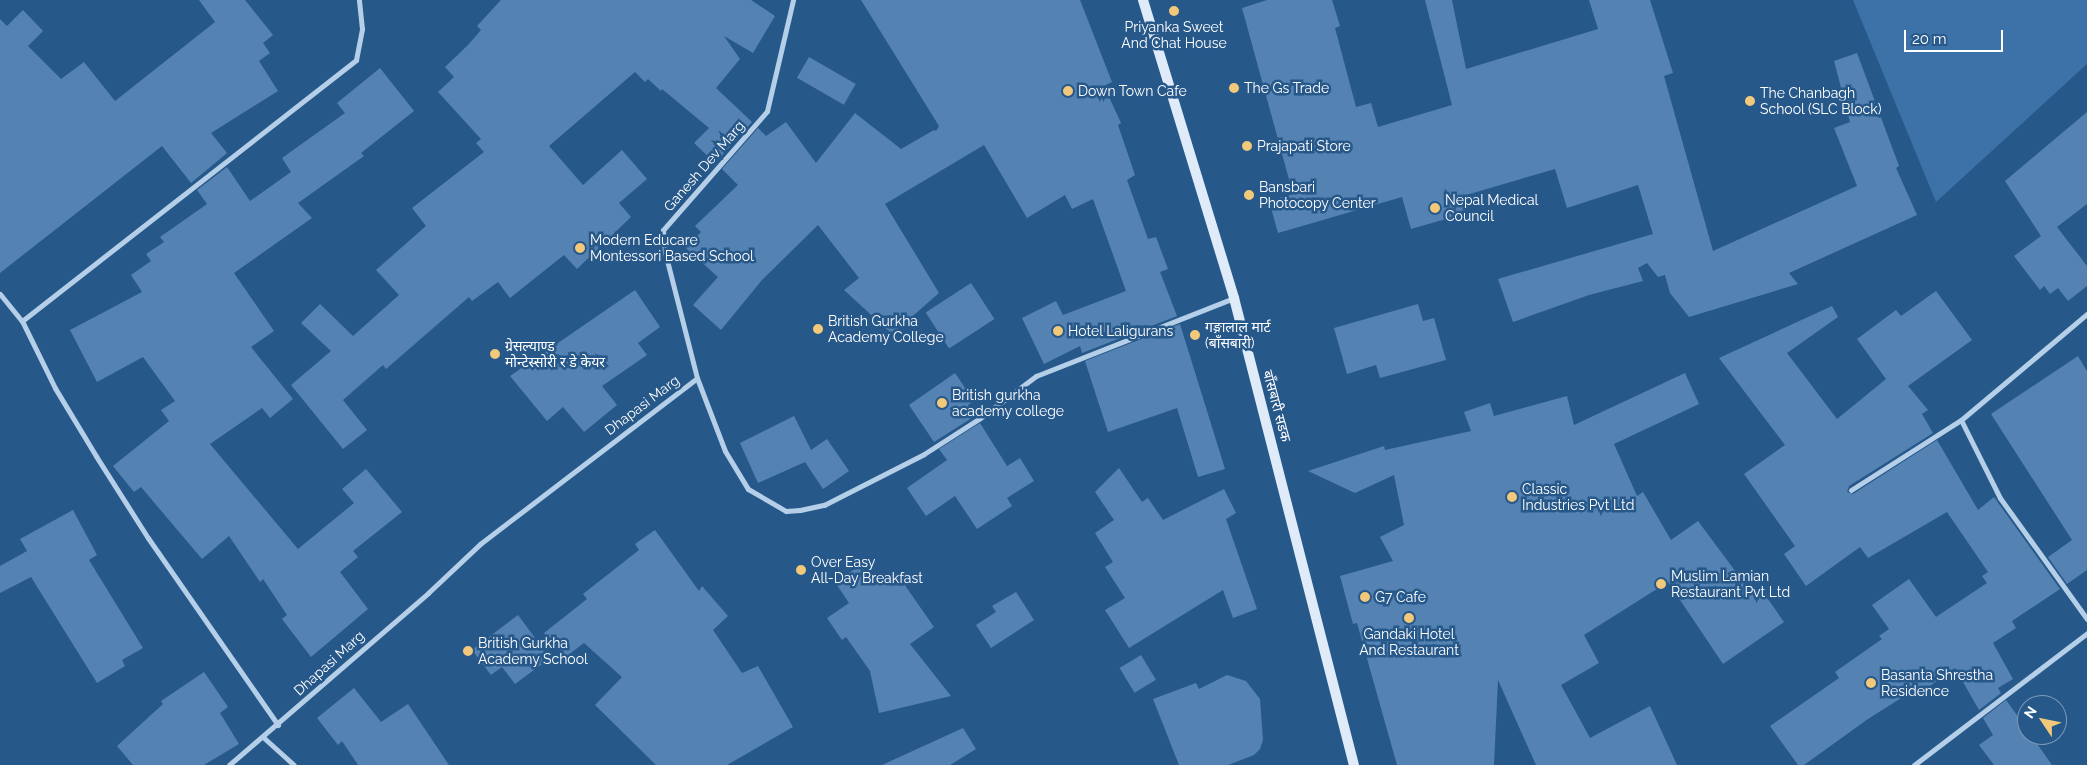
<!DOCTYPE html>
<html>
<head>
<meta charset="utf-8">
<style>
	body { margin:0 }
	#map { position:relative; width:2087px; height:765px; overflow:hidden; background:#27588a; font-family:Raleway,"Noto Sans Devanagari",sans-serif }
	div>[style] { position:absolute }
	.green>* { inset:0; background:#3c72a7 }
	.building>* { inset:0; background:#5483b3; transform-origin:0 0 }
	.minor>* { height:5px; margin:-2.5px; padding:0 2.5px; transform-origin:2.5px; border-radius:2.5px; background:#b5cfe9 }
	.secondary>* { height:10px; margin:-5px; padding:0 5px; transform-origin:5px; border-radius:5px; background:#dfebf8 }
	.dots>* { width:14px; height:14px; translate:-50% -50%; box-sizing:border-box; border:2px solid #27588a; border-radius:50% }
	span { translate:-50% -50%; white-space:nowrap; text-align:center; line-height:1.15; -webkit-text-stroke:5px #27588a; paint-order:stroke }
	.poi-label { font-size:14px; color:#fff }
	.left { translate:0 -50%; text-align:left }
	.street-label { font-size:14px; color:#fff }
	.north { position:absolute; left:2017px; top:695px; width:50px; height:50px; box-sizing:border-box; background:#27588a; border:1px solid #7d9bb9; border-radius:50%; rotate:304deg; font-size:14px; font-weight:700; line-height:20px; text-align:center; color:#fff }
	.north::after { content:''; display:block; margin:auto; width:18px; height:22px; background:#f2c97a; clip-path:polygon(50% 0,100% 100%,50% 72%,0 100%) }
	.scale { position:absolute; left:1904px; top:30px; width:99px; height:22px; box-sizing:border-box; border:2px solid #fff; border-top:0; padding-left:6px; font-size:15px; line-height:18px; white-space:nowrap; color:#fff; -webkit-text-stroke:4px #27588a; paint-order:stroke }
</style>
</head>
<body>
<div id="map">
	<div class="green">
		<div style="clip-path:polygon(1853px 0,2087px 0,2087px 64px,1936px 202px)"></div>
	</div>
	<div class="building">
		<div style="clip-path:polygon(199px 0,245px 0,273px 35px,263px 43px,270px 53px,259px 61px,278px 91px,211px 133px,227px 153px,191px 183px,162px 146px,0 273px,0 19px,7px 26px,23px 10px,43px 31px,28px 46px,61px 79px,84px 62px,115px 101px,215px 22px)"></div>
		<div style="clip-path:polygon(501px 0,751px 0,775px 16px,753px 53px,724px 36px,740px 59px,716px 88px,752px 122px,715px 163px,694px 143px,709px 128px,662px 89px,661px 91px,648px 79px,645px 82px,635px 72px,549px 146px,583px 185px,622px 150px,647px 179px,619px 203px,631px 217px,577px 269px,564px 255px,510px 298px,498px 282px,472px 301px,469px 297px,386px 369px,383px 365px,343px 400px,367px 430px,343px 449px,291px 385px,331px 351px,301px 323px,320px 304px,353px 336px,399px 295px,376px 270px,426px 226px,412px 208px,484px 152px,476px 143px,481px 139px,438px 92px,454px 77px,445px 67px,468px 45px,481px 30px,477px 26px)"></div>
		<div style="clip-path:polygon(861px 0,1080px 0,1112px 82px,1104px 86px,1121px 123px,1118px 125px,1135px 175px,1127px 180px,1148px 239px,1156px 237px,1168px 269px,1160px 272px,1177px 316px,1082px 353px,1080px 346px,1044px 364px,1022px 318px,1056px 301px,1063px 315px,1126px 291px,1093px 199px,1072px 209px,1065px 195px,1027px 218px,984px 145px,885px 204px,939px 293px,892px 334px,844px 290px,859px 278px,818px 225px,762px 280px,721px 330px,693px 305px,718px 277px,686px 248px,701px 232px,695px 226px,738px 185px,722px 169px,758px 128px,766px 136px,786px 122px,816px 163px,855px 113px,901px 149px,934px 130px,936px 131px,939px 126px)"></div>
		<div style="clip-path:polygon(1267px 0,1332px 0,1340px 26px,1335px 28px,1356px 107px,1371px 103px,1378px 127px,1452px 105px,1425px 0,1452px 0,1466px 69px,1598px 29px,1589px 0,1650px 0,1673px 73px,1664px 76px,1713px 251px,1857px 186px,1834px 128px,1850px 122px,1834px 61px,1857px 53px,1899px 166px,1896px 168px,1917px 215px,1789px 273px,1798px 284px,1689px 317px,1670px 293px,1665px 275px,1658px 277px,1647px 263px,1638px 268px,1643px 281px,1589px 295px,1513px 322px,1498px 279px,1653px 234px,1638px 185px,1567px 208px,1555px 169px,1463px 196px,1467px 213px,1411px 229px,1402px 197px,1278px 233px,1269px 201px,1293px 194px,1242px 8px)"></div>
		<div style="left:809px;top:57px;width:54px;height:24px;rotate:30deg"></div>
		<div style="clip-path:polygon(380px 68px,414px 111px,361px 153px,364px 156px,298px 203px,312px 218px,234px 273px,274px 331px,251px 347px,293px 399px,270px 418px,262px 408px,210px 444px,298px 549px,354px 503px,342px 489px,366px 469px,402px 512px,353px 551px,358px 557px,340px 572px,368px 609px,311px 657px,282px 619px,287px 615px,263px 579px,260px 582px,229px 536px,202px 559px,141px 487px,134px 492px,113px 466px,169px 421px,161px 410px,175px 401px,143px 357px,97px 382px,70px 330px,142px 292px,131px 275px,151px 261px,146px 254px,164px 242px,160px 237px,207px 204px,197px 190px,227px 167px,250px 201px,291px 172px,282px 158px,345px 113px,337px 103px)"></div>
		<div style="clip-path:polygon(2087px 112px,2087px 204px,2057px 227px,2087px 266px,2087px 286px,2068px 301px,2058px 288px,2050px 294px,2044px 286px,2040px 290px,2014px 256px,2041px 236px,2005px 181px)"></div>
		<div style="left:971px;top:283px;width:43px;height:54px;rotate:57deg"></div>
		<div style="clip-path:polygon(635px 290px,660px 327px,638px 343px,647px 355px,602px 386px,617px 405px,584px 432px,563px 407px,547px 421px,510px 376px)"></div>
		<div style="clip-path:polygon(1936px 291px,1972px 340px,1908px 386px,1928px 410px,1922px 414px,1933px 433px,1849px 486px,1847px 492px,1853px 494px,1937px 440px,1978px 510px,1994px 497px,2060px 589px,2012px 621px,2016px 628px,1993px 643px,2013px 679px,1998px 688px,2001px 693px,1979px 710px,1955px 668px,1920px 693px,1917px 688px,1868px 719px,1804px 765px,1798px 765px,1770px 726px,1839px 678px,1835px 672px,1882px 639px,1879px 636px,1889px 629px,1872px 605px,1909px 579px,1936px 617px,1987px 583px,1982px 576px,1988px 572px,1947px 512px,1868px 558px,1860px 547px,1806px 586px,1784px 554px,1795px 546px,1744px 474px,1785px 445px,1719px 358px,1832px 306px,1838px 317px,1787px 353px,1837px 419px,1886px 379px,1857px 339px,1896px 310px,1901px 316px)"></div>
		<div style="clip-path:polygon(1418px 304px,1423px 321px,1434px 318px,1446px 360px,1380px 378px,1376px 365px,1347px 374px,1334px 328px)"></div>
		<div style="clip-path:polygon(1180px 324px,1225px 469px,1198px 477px,1177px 408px,1108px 432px,1085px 361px)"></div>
		<div style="clip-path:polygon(2078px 356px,2087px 371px,2087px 570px,2067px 584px,2048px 557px,2072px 540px,1991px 414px)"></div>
		<div style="clip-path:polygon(955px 373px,974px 401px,968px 405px,975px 416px,934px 442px,909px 405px)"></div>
		<div style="clip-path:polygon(1685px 373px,1699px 404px,1614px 444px,1637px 496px,1643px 492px,1671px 540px,1698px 521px,1753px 595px,1761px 589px,1784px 622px,1723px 664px,1668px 582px,1584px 635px,1599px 663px,1561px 685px,1590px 738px,1650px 706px,1677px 765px,1536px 765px,1498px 680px,1494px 765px,1397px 765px,1357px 623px,1353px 624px,1340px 576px,1393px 561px,1380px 537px,1404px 525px,1394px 475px,1355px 493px,1308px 471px,1384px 446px,1385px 450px,1471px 431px,1464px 412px,1490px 403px,1494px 416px,1567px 396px,1574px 425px)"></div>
		<div style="clip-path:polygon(794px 416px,811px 450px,827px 439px,849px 471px,823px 489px,805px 462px,758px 483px,740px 443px)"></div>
		<div style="clip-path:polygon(980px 423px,1007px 466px,1020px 458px,1034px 481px,1007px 498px,1012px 506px,977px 529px,955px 496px,926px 516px,907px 488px,947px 460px,939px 449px)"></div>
		<div style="clip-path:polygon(1119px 468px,1142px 502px,1148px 498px,1163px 520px,1224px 489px,1236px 513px,1226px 519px,1257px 609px,1233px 618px,1223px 590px,1129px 648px,1105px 610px,1125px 598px,1105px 567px,1113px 562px,1095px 533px,1114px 520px,1095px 492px)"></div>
		<div style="clip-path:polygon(73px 510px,97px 555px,89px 560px,143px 648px,122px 660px,125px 666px,97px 683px,31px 577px,0 593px,0 566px,27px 551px,20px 539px)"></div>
		<div style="clip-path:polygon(655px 530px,699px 591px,702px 586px,728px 616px,713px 630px,742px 673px,758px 666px,793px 727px,727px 765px,656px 765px,595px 705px,622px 677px,584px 643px,564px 658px,544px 633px,587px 599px,583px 594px,639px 550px,635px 544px)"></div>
		<div style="clip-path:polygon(861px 565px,875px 585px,895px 571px,934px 627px,910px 644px,951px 696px,879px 713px,870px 671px,846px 637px,842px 640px,827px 618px,849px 603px,835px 582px)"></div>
		<div style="clip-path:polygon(1016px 592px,1034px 620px,991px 648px,976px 625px,996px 612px,992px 606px)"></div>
		<div style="clip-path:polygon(518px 615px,550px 658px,515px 684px,502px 667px,491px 675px,472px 650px)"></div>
		<div style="left:1141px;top:655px;width:29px;height:25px;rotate:59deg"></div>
		<div style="clip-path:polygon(204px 672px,228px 707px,220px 713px,239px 744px,204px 765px,133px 765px,117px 746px,163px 704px,161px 701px)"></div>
		<div style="clip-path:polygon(1227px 675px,1246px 681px,1260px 699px,1263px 740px,1260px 749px,1254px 755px,1228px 765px,1179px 765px,1153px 699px,1196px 683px,1199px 689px)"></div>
		<div style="clip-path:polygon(354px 688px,381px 722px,408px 704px,449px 765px,358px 765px,342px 741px,338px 745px,317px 718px)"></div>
		<div style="clip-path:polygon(2006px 700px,2027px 729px,2027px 735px,2031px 735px,2052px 765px,1994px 765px,1979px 745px,1993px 735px,1983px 718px)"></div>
		<div style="clip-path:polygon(963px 728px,976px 749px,950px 765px,882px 765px)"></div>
	</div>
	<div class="minor">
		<div style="left:0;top:294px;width:35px;rotate:51deg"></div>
		<div style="left:697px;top:378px;width:133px;rotate:-104.3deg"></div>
		<div style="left:664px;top:249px;width:19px;rotate:-93deg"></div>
		<div style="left:663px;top:230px;width:158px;rotate:-48.8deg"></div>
		<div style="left:767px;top:111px;width:114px;rotate:-76.8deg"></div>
		<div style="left:1961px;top:420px;width:87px;rotate:63.4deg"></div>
		<div style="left:2000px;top:498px;width:149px;rotate:54.3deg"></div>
		<div style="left:1851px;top:490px;width:130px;rotate:-32.5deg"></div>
		<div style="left:1961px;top:420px;width:165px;rotate:-40.1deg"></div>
		<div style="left:278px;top:725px;width:228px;rotate:-124.8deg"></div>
		<div style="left:148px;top:538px;width:97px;rotate:-122.4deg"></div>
		<div style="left:96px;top:456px;width:79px;rotate:-121.1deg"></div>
		<div style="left:55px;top:388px;width:75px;rotate:-116.2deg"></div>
		<div style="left:22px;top:321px;width:424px;rotate:-38deg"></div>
		<div style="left:356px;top:60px;width:32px;rotate:-79deg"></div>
		<div style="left:362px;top:29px;width:29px;rotate:-96deg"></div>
		<div style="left:264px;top:738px;width:40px;rotate:42deg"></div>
		<div style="left:229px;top:765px;width:263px;rotate:-40.8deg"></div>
		<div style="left:428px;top:593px;width:71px;rotate:-43.3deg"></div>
		<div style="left:480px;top:544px;width:273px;rotate:-37.4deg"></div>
		<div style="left:697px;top:378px;width:78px;rotate:69deg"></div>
		<div style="left:725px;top:451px;width:44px;rotate:58.8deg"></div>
		<div style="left:748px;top:489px;width:44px;rotate:30.1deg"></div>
		<div style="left:786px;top:511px;width:14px;rotate:-4deg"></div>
		<div style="left:800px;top:510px;width:25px;rotate:-12deg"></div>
		<div style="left:824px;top:505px;width:112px;rotate:-27deg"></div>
		<div style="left:924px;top:454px;width:67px;rotate:-32.7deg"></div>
		<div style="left:980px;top:418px;width:70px;rotate:-36.9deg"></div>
		<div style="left:1036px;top:376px;width:213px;rotate:-21.5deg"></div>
		<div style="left:1914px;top:765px;width:218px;rotate:-37.3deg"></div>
	</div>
	<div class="secondary">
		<div style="left:1143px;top:0;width:312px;rotate:73deg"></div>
		<div style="left:1234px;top:298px;width:482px;rotate:75.6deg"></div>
	</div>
	<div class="dots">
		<div style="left:1174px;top:11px;background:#f2c97a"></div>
		<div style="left:1234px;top:88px;background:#f2c97a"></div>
		<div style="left:1068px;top:91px;background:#f2c97a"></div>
		<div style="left:1750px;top:101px;background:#f2c97a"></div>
		<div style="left:1247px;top:146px;background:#f2c97a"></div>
		<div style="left:1249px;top:195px;background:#f2c97a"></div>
		<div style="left:1435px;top:208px;background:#f2c97a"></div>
		<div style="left:580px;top:248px;background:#f2c97a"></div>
		<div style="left:818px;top:329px;background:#f2c97a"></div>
		<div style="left:1058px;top:331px;background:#f2c97a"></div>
		<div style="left:1195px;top:335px;background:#f2c97a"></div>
		<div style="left:495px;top:354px;background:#f2c97a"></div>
		<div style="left:942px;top:403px;background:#f2c97a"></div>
		<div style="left:1512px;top:497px;background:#f2c97a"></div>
		<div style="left:801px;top:570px;background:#f2c97a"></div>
		<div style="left:1661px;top:584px;background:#f2c97a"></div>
		<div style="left:1365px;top:597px;background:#f2c97a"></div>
		<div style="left:1409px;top:618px;background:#f2c97a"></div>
		<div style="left:468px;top:651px;background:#f2c97a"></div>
		<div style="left:1871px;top:683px;background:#f2c97a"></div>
	</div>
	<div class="poi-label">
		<span style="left:1174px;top:35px">Priyanka Sweet<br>And Chat House</span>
		<span class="left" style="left:1244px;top:88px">The Gs Trade</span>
		<span class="left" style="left:1078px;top:91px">Down Town Cafe</span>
		<span class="left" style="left:1760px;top:101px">The Chanbagh<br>School (SLC Block)</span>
		<span class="left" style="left:1257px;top:146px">Prajapati Store</span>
		<span class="left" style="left:1259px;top:195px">Bansbari<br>Photocopy Center</span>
		<span class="left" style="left:1445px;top:208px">Nepal Medical<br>Council</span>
		<span class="left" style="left:590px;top:248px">Modern Educare<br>Montessori Based School</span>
		<span class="left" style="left:828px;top:329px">British Gurkha<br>Academy College</span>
		<span class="left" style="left:1205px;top:335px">गङ्गालाल मार्ट<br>(बाँसबारी)</span>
		<span class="left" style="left:1068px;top:331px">Hotel Laligurans</span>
		<span class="left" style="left:505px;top:354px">ग्रेसल्याण्ड<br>मोन्टेस्सोरी र डे केयर</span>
		<span class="left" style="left:952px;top:403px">British gurkha<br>academy college</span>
		<span class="left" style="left:1522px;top:497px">Classic<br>Industries Pvt Ltd</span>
		<span class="left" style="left:811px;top:570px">Over Easy<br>All-Day Breakfast</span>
		<span class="left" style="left:1671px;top:584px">Muslim Lamian<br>Restaurant Pvt Ltd</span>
		<span class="left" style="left:1375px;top:597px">G7 Cafe</span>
		<span style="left:1409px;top:642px">Gandaki Hotel<br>And Restaurant</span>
		<span class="left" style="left:478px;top:651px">British Gurkha<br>Academy School</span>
		<span class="left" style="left:1881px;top:683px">Basanta Shrestha<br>Residence</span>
	</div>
	<div class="street-label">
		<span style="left:704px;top:166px;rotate:-49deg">Ganesh Dev Marg</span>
		<span style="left:642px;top:405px;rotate:-37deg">Dhapasi Marg</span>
		<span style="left:1277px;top:406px;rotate:75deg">बाँसबारी सडक</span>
		<span style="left:329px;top:663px;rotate:-42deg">Dhapasi Marg</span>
	</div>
	<div class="north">N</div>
	<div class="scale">20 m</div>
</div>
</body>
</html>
